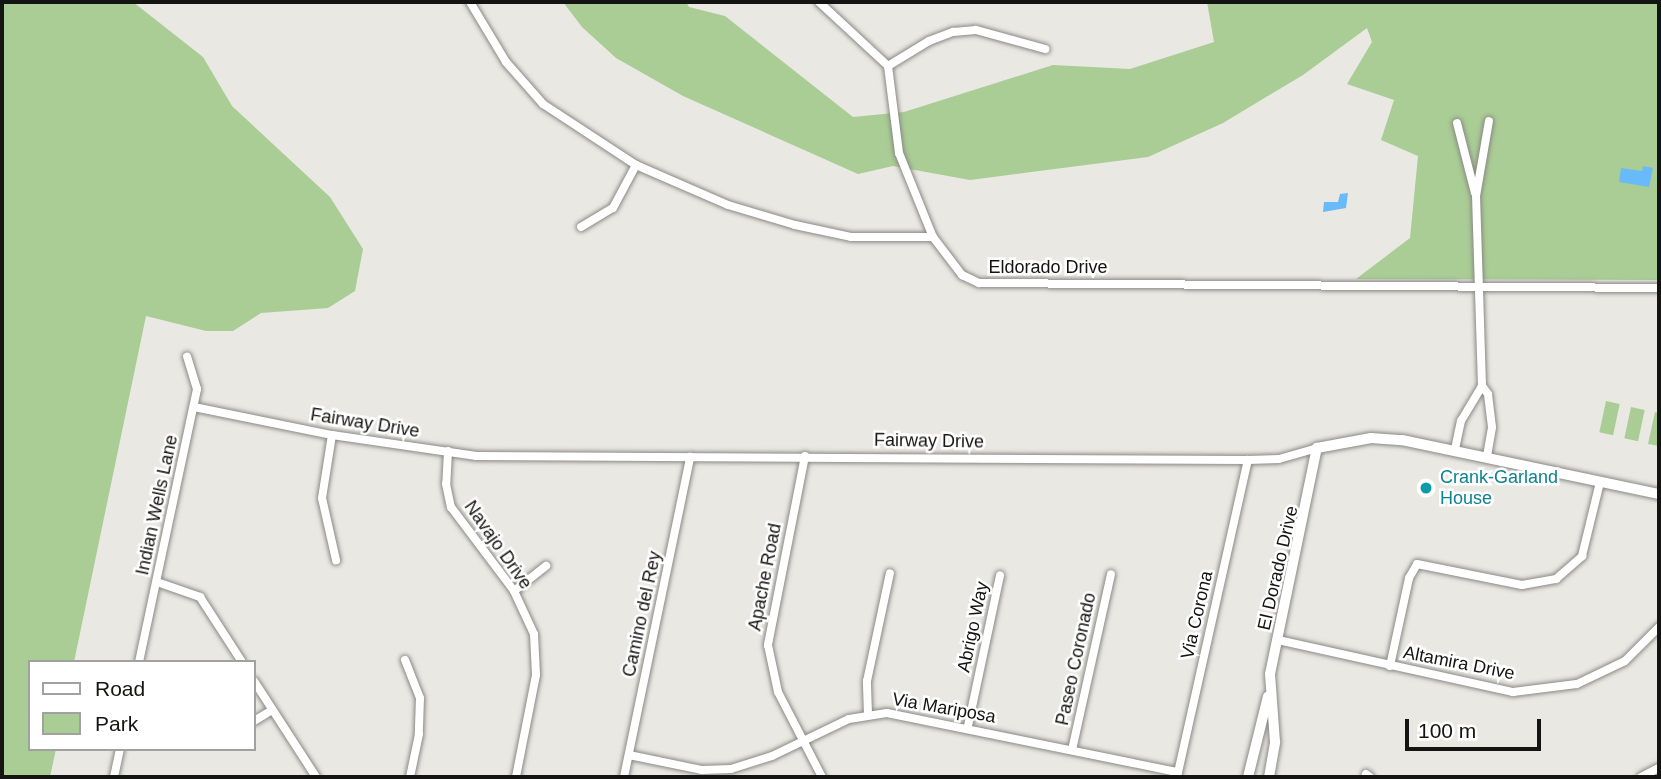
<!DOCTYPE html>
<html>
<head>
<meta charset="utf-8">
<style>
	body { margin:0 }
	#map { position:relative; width:1661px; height:779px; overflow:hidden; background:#e9e8e3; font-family:Arial,sans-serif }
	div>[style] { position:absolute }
	.green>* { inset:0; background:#a9cd95; transform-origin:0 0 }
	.water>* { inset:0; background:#69baf9 }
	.roads { filter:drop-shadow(0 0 2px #8b8984) drop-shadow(0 0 2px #8b8984) }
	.minor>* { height:8px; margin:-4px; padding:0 4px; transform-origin:4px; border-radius:4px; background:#fff }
	.tertiary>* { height:10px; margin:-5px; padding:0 5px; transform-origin:5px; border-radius:5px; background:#fff }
	.dots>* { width:19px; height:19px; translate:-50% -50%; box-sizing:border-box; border:4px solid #fff; border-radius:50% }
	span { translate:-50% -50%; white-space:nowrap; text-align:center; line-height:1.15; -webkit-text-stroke:5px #fff; paint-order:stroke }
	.street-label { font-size:18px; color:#141412 }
	.culture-label { font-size:18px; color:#0d838f }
	.left { translate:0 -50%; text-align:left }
	.frame { position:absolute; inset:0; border:4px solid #141412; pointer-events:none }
	.legend { position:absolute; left:28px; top:660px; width:228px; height:91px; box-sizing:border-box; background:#fff; border:2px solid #a1a1a0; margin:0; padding:9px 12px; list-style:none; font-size:21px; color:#141412 }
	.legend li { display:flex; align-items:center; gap:14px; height:35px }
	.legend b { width:35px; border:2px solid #a1a1a0 }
	.scale { position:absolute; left:1405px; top:719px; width:136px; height:32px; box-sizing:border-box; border:4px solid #141412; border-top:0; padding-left:9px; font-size:21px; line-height:24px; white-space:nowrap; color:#141412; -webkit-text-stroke:5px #fff; paint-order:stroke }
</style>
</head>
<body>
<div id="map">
	<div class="green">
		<div style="clip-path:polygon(2px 2px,133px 2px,203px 57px,232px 106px,330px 197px,363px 249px,355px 291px,328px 308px,261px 313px,233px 331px,206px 331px,146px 316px,74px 662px,30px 662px,30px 749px,56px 749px,50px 777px,2px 777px)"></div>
		<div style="clip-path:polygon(563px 2px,686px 2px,689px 7px,725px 16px,853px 117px,904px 112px,1053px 65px,1130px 69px,1214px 42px,1207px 2px,1659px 2px,1659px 280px,1356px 279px,1410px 238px,1418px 156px,1381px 140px,1394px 100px,1347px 84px,1372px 42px,1367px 28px,1303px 75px,1223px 123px,1148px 157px,970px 180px,893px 166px,858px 174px,683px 96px,616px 58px,582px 27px)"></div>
		<div style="left:1606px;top:401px;width:14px;height:32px;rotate:12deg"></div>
		<div style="left:1631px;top:407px;width:14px;height:32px;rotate:12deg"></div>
		<div style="clip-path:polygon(1655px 412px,1659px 413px,1659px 446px,1648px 444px)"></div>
	</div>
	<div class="water">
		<div style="clip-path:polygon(1643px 166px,1653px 168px,1649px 187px,1619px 182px,1621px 168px,1642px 171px)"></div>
		<div style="clip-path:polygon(1348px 193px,1346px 208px,1323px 212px,1324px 202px,1338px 202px,1340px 194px)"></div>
	</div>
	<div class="roads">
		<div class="minor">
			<div style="left:470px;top:2px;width:70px;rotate:59deg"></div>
			<div style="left:506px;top:62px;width:56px;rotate:48.6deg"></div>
			<div style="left:543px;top:104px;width:111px;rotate:33.3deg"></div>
			<div style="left:636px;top:165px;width:100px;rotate:23.5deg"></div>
			<div style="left:728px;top:205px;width:70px;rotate:16.6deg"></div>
			<div style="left:795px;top:225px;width:57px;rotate:12.1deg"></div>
			<div style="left:851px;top:237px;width:82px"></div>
			<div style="left:933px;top:237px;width:48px;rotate:52.7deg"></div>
			<div style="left:962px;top:275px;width:19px;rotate:25deg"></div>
			<div style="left:979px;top:283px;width:680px;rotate:0.42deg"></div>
			<div style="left:819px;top:2px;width:94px;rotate:42.8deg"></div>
			<div style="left:888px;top:66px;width:88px;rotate:82.8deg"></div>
			<div style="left:899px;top:153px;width:91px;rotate:68deg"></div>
			<div style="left:888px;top:66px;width:48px;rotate:-31.4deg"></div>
			<div style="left:929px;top:41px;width:26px;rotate:-21deg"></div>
			<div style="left:953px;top:32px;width:23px;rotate:-5deg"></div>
			<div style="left:976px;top:30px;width:72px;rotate:15.4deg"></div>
			<div style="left:1457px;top:123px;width:72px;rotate:75.6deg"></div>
			<div style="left:581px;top:227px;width:37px;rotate:-31deg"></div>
			<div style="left:613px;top:208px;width:49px;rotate:-61.9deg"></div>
			<div style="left:194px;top:407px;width:141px;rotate:11.5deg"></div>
			<div style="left:332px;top:435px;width:146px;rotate:8.3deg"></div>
			<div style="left:476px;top:456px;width:772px;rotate:0.3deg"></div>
			<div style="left:1248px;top:460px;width:31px;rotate:-2deg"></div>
			<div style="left:1279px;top:459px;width:40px;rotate:-16deg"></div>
			<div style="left:332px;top:435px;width:64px;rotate:99deg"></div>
			<div style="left:322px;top:498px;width:64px;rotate:77.3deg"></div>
			<div style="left:1455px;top:449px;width:29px;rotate:-78deg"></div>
			<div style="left:1461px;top:421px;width:41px;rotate:-59deg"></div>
			<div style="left:448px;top:451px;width:33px;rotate:93deg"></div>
			<div style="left:446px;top:484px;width:24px;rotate:78deg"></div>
			<div style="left:451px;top:507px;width:105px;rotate:53.1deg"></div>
			<div style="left:514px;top:591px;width:47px;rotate:65.1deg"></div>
			<div style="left:534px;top:634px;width:41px;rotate:87.2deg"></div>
			<div style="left:536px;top:675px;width:104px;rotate:101.1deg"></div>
			<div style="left:805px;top:456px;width:193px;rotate:101.1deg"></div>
			<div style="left:768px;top:645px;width:48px;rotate:78deg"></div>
			<div style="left:778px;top:692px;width:96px;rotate:62.6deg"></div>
			<div style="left:1487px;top:456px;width:29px;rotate:-80deg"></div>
			<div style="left:1492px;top:427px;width:33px;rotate:-97deg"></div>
			<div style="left:1488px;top:394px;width:10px;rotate:-127deg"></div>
			<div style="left:1482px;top:386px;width:190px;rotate:-91.8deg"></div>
			<div style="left:1476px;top:196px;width:76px;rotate:-80.2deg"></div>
			<div style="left:157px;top:582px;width:46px;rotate:19.2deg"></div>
			<div style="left:200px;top:597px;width:77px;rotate:57.1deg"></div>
			<div style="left:514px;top:591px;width:41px;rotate:-38deg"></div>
			<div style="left:1278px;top:640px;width:241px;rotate:12.5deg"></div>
			<div style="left:1513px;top:692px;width:64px;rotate:-7.1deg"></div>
			<div style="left:1577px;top:684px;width:53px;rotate:-25.6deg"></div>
			<div style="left:1625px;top:661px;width:48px;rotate:-45deg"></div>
			<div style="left:405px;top:660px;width:41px;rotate:68.5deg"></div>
			<div style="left:420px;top:698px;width:36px;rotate:92deg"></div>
			<div style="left:419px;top:734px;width:44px;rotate:101.8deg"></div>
			<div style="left:139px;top:662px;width:279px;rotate:-78deg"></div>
			<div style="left:197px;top:389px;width:34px;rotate:-107deg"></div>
			<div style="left:1390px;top:666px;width:90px;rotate:-77.8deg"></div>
			<div style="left:1409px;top:578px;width:16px;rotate:-60deg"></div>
			<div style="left:1417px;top:564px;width:107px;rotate:11.3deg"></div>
			<div style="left:1522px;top:585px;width:35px;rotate:-10deg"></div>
			<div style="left:1556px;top:579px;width:35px;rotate:-41deg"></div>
			<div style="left:1582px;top:556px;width:76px;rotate:-76.3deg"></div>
			<div style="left:254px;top:681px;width:114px;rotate:57.1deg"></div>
			<div style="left:868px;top:714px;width:33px;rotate:-92deg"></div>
			<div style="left:867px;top:681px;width:110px;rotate:-78deg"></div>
			<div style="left:254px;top:721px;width:21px;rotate:-31deg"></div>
			<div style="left:968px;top:726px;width:154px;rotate:-78deg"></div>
			<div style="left:1072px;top:750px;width:180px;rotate:-77.5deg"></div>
			<div style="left:629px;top:755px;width:75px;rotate:11.6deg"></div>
			<div style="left:702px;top:770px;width:29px;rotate:-2deg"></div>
			<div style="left:731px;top:769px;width:43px;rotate:-17.6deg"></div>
			<div style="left:772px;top:756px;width:85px;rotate:-25.7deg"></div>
			<div style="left:849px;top:719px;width:38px;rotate:-9deg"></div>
			<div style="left:887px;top:713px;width:297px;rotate:11.5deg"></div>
			<div style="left:1366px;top:774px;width:5px;rotate:37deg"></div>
			<div style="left:114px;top:777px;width:29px;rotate:-78deg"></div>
			<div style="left:624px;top:777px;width:327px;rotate:-78.3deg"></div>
			<div style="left:1177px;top:777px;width:325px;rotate:-77.4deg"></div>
			<div style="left:1641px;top:777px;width:20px;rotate:-27deg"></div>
		</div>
		<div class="tertiary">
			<div style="left:1248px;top:777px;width:83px;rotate:-76.1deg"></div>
			<div style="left:1269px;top:777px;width:36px;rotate:-80deg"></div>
			<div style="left:1275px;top:742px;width:68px;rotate:-94.2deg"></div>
			<div style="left:1270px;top:674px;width:231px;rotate:-78.3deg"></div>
			<div style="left:1317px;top:448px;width:55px;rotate:-10.5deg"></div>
			<div style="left:1371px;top:438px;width:31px;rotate:4deg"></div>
			<div style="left:1402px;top:440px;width:263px;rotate:11.9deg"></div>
		</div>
	</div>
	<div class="dots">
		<div style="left:1426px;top:488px;background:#0f9aa8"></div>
	</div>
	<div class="street-label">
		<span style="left:1048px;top:267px">Eldorado Drive</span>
		<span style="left:365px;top:423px;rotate:9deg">Fairway Drive</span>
		<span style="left:929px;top:441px;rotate:1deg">Fairway Drive</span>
		<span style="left:157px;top:505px;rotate:-78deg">Indian Wells Lane</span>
		<span style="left:498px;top:545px;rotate:55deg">Navajo Drive</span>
		<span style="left:1278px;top:568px;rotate:-77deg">El Dorado Drive</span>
		<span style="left:765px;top:577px;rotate:-79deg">Apache Road</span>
		<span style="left:642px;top:614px;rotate:-78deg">Camino del Rey</span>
		<span style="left:1197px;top:615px;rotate:-77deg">Via Corona</span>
		<span style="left:973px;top:627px;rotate:-78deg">Abrigo Way</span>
		<span style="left:1076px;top:659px;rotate:-78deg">Paseo Coronado</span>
		<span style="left:1459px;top:663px;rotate:11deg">Altamira Drive</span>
		<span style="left:944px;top:708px;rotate:10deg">Via Mariposa</span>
	</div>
	<div class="culture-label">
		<span class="left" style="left:1440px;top:488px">Crank-Garland<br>House</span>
	</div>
	<div class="frame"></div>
	<ul class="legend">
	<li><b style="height:9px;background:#fff"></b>Road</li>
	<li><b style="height:19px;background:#a9cd95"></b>Park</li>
	</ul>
	<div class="scale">100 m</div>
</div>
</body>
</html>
